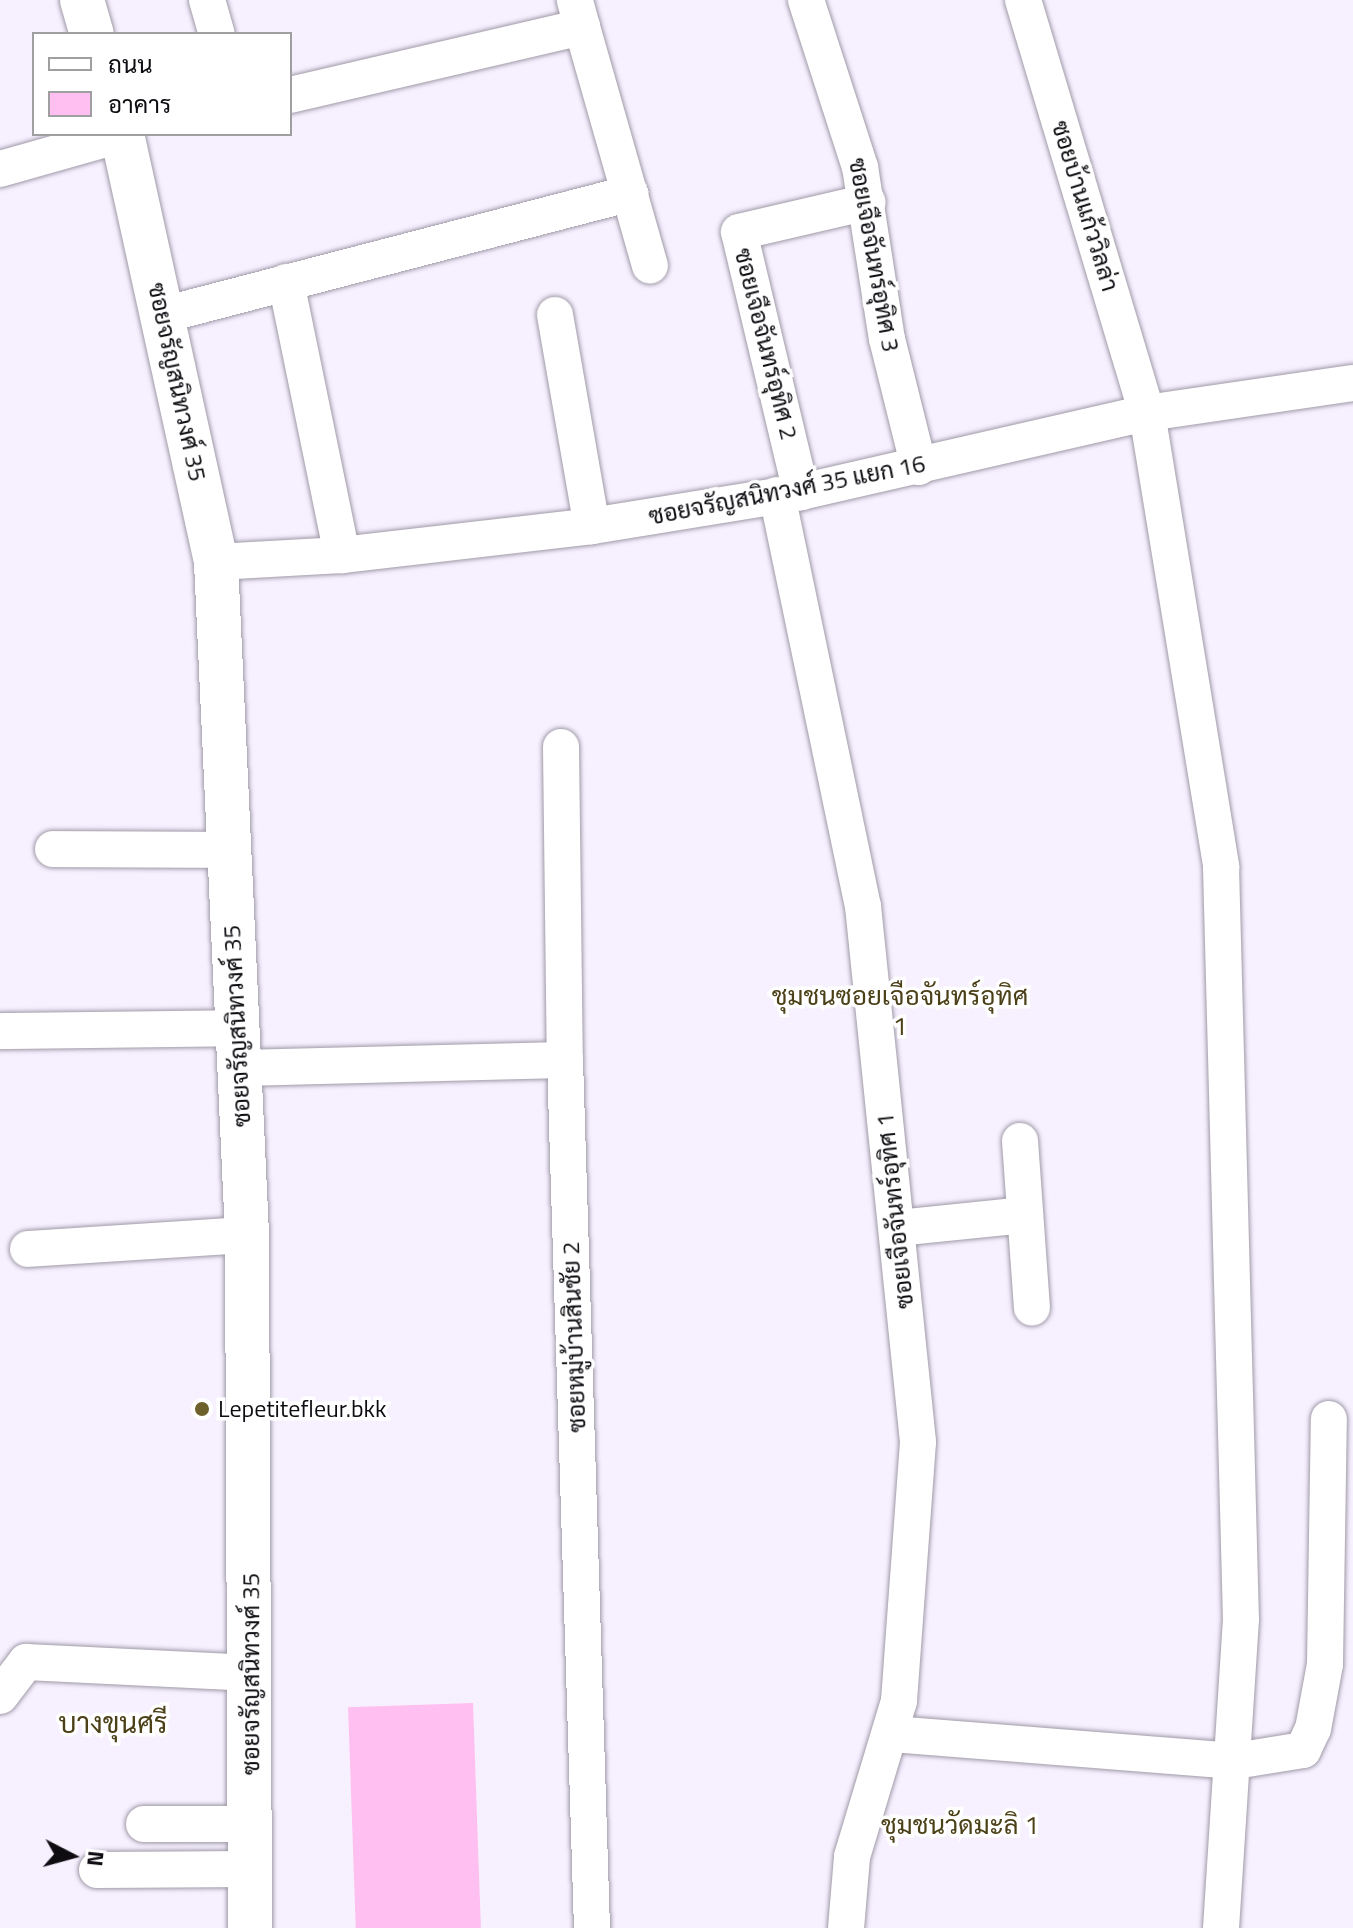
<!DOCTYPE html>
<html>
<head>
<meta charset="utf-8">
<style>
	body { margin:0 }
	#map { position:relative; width:1353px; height:1928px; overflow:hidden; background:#f6f0ff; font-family:"Titillium Web",Sarabun,sans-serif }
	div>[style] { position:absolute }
	.building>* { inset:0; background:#ffbff0; transform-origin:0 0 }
	.roads { filter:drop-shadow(0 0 2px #a09aa8) drop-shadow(0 0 2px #a09aa8) }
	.minor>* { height:36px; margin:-18px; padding:0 18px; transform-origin:18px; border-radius:18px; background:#fff }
	.tertiary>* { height:44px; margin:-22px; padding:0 22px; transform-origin:22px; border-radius:22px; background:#fff }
	.dots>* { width:22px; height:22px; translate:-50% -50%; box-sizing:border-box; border:4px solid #fff; border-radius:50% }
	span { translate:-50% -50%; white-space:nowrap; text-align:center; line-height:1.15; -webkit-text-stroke:7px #fff; paint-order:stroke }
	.street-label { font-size:24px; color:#0e0c11 }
	.poi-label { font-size:24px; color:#0e0c11 }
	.left { translate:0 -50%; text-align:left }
	.neighbourhood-label { font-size:26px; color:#4b4018 }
	.quarter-label { font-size:28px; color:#4b4018 }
	.legend { position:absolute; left:32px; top:32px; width:260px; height:104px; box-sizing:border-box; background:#fff; border:2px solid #9f9ea0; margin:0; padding:10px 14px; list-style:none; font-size:24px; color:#0e0c11 }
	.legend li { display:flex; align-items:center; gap:16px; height:40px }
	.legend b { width:40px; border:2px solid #9f9ea0 }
	.north { position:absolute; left:32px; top:1816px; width:80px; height:80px; -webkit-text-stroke:6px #fff; paint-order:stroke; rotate:96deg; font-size:22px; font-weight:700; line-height:32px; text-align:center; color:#0e0c11 }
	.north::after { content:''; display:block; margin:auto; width:28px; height:36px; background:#0e0c11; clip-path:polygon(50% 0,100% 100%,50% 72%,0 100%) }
</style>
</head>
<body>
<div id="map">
	<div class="building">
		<div style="left:473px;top:1703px;width:225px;height:125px;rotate:88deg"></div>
	</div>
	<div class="roads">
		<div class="minor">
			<div style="left:207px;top:0;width:35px;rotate:74deg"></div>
			<div style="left:806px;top:0;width:176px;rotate:72.1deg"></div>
			<div style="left:860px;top:167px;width:174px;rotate:81.1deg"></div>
			<div style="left:887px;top:339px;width:132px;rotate:76deg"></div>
			<div style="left:1023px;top:0;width:431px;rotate:73.3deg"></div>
			<div style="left:1147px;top:413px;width:460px;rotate:80.7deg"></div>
			<div style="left:1221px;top:867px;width:752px;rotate:88.48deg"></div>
			<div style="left:1241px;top:1619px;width:310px;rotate:93.7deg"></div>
			<div style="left:582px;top:27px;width:248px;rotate:74.1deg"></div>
			<div style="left:290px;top:95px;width:300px;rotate:-13.1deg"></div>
			<div style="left:582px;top:27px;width:28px;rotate:-105deg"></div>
			<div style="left:0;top:169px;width:129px;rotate:-15.8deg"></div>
			<div style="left:286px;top:282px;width:279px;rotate:78.4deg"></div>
			<div style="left:163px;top:315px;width:483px;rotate:-14.6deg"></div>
			<div style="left:555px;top:315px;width:214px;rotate:80.1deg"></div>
			<div style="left:801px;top:492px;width:267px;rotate:-103.4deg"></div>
			<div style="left:739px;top:232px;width:132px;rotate:-13.1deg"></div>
			<div style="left:777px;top:495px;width:420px;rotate:78.2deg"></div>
			<div style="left:863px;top:906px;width:539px;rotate:84.14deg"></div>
			<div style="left:918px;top:1442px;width:260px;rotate:94.2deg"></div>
			<div style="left:899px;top:1701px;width:163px;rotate:106.8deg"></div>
			<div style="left:852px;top:1857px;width:71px;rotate:94.8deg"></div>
			<div style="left:216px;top:562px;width:126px;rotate:-3.2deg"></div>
			<div style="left:342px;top:555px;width:252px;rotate:-6.6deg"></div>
			<div style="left:592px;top:526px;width:212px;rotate:-9.2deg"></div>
			<div style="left:801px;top:492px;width:355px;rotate:-12.9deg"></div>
			<div style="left:1147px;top:413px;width:208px;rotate:-8.3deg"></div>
			<div style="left:561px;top:747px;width:313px;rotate:89.3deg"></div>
			<div style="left:565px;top:1060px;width:868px;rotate:88.22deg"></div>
			<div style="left:53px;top:849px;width:175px;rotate:0.3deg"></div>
			<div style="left:0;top:1031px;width:237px;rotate:-0.7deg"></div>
			<div style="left:239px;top:1068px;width:326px;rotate:-1.4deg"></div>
			<div style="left:1020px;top:1141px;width:167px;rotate:85.9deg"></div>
			<div style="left:897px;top:1228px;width:128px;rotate:-5.8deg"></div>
			<div style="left:28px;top:1249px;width:219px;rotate:-3.7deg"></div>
			<div style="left:0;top:1696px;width:43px;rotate:-52.6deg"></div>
			<div style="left:26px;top:1662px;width:227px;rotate:2.8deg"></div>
			<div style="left:892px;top:1734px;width:344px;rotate:4.5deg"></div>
			<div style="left:1235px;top:1761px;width:69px;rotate:-9.2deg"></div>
			<div style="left:1303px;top:1750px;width:23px;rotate:-65deg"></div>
			<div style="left:1313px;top:1729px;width:66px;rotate:-79.5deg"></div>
			<div style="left:1325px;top:1664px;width:245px;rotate:-89.1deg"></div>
			<div style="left:144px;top:1824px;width:107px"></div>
			<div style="left:97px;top:1870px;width:154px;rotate:-0.4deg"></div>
		</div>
		<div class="tertiary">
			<div style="left:82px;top:0;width:35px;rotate:74deg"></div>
			<div style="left:122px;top:134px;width:438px;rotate:77.6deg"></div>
			<div style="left:216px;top:562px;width:674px;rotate:87.36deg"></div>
			<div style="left:247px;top:1235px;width:693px;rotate:89.75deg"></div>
		</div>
	</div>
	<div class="dots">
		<div style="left:202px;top:1409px;background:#6d602d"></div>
	</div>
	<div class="street-label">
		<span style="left:1085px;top:206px;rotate:73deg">ซอยบ้านแก้ววิลล่า</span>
		<span style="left:874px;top:255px;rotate:80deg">ซอยเจือจันทร์อุทิศ 3</span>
		<span style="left:766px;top:344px;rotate:76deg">ซอยเจือจันทร์อุทิศ 2</span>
		<span style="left:177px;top:382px;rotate:78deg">ซอยจรัญสนิทวงศ์ 35</span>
		<span style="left:787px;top:490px;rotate:-11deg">ซอยจรัญสนิทวงศ์ 35 แยก 16</span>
		<span style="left:237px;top:1026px;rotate:-93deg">ซอยจรัญสนิทวงศ์ 35</span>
		<span style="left:895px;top:1211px;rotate:-96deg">ซอยเจือจันทร์อุทิศ 1</span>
		<span style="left:574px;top:1337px;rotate:-92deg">ซอยหมู่บ้านสินชัย 2</span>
		<span style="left:251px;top:1674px;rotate:-90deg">ซอยจรัญสนิทวงศ์ 35</span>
	</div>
	<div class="poi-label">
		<span class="left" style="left:218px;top:1409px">Lepetitefleur.bkk</span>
	</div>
	<div class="neighbourhood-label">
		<span style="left:900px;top:1011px">ชุมชนซอยเจือจันทร์อุทิศ<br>1</span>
		<span style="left:960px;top:1825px">ชุมชนวัดมะลิ 1</span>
	</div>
	<div class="quarter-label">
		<span style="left:113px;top:1723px">บางขุนศรี</span>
	</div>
	<ul class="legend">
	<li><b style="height:10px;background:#fff"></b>ถนน</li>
	<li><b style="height:22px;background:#ffbff0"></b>อาคาร</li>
	</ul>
	<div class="north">N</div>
</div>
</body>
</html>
